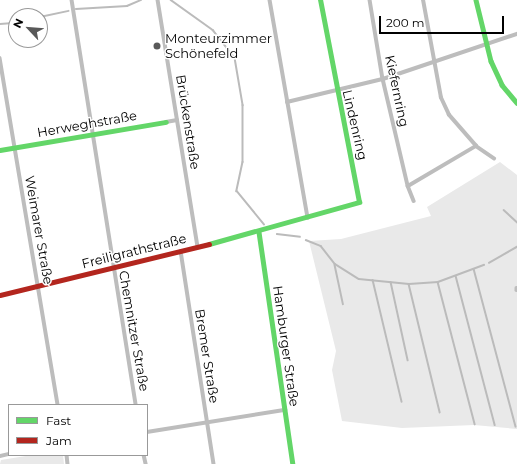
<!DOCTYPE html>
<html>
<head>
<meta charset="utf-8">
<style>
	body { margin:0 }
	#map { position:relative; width:517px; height:464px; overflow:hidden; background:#fff; font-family:Montserrat,sans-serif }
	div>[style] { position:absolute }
	.green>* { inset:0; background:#e9e9e9 }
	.stream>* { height:1.5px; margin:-0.75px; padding:0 0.75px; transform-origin:0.75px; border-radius:0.75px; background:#bbb }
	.street>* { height:3.5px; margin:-1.75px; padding:0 1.75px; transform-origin:1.75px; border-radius:1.75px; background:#bdbdbd }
	.fast>* { height:4.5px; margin:-2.25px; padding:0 2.25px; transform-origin:2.25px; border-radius:2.25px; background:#63d668 }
	.jam>* { height:4.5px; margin:-2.25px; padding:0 2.25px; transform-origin:2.25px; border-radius:2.25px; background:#b3261e }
	.dots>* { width:11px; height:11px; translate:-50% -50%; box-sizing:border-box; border:2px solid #fff; border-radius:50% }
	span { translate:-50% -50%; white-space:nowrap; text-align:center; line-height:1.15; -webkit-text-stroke:3px #fff; paint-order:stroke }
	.poi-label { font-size:13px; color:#000 }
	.left { translate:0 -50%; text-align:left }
	.street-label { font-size:13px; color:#000 }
	.legend { position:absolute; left:8px; top:404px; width:140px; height:52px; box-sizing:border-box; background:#fff; border:1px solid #999; margin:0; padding:5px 7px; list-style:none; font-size:12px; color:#000 }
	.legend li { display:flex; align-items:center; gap:8px; height:20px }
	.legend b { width:20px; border:1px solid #999 }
	.north { position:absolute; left:8px; top:8px; width:40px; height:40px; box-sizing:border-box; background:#fff; border:1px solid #999; border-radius:50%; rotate:296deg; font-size:11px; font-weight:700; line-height:16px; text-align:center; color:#000 }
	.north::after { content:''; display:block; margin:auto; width:14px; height:18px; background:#595959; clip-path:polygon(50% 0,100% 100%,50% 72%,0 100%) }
	.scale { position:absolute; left:379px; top:16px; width:125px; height:18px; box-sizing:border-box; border:2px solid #000; border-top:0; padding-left:5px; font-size:12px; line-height:14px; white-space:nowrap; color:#000; -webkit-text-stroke:3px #fff; paint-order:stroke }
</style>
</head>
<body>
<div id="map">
	<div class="green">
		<div style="clip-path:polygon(500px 162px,517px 175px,517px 429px,474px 425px,402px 428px,342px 421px,332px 370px,336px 351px,309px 241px,341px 239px,431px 216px,427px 207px)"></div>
		<div style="clip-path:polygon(32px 455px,63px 455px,64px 464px,0 464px,1px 460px)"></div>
	</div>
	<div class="stream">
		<div style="left:171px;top:0;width:52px;rotate:35.5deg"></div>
		<div style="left:213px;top:30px;width:36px;rotate:52deg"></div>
		<div style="left:235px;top:58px;width:48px;rotate:80.3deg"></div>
		<div style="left:243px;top:105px;width:57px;rotate:90deg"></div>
		<div style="left:243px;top:162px;width:30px;rotate:102deg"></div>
		<div style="left:237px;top:191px;width:43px;rotate:50.7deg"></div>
		<div style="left:76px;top:9px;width:51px;rotate:-3.4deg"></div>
		<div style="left:127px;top:6px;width:15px;rotate:-23deg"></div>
		<div style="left:40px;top:17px;width:29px;rotate:-12deg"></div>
		<div style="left:0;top:24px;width:16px;rotate:-4deg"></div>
		<div style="left:504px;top:210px;width:18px;rotate:43deg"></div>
		<div style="left:277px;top:234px;width:23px;rotate:7deg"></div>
		<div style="left:306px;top:240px;width:16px;rotate:22deg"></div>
		<div style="left:321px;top:246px;width:23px;rotate:52deg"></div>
		<div style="left:335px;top:264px;width:28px;rotate:32deg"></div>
		<div style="left:359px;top:279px;width:50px;rotate:5.7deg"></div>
		<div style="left:409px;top:284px;width:29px;rotate:-4deg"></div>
		<div style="left:438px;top:282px;width:49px;rotate:-20.3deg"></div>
		<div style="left:489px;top:263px;width:32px;rotate:-30deg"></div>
		<div style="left:335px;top:265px;width:40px;rotate:78deg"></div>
		<div style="left:474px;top:269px;width:163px;rotate:75.1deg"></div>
		<div style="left:456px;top:276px;width:154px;rotate:75.3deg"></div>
		<div style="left:373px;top:280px;width:125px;rotate:76.6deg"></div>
		<div style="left:391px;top:282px;width:80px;rotate:77.7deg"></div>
		<div style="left:438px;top:282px;width:147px;rotate:75.4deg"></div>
		<div style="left:409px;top:284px;width:132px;rotate:76.4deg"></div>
	</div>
	<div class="street">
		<div style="left:72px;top:0;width:410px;rotate:81deg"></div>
		<div style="left:158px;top:0;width:249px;rotate:80.8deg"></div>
		<div style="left:270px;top:0;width:221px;rotate:80.1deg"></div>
		<div style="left:370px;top:0;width:80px;rotate:80.7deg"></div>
		<div style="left:383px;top:79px;width:110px;rotate:76.8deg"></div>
		<div style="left:408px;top:186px;width:79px;rotate:-30.5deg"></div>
		<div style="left:476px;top:146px;width:41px;rotate:-131.1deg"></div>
		<div style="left:449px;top:115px;width:19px;rotate:-115deg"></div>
		<div style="left:441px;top:98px;width:100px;rotate:-100.4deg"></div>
		<div style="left:0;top:58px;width:352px;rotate:80.5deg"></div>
		<div style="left:287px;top:102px;width:99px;rotate:-13.5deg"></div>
		<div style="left:383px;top:79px;width:141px;rotate:-18.6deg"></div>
		<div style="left:166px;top:122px;width:11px;rotate:-10deg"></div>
		<div style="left:476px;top:146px;width:22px;rotate:34deg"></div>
		<div style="left:408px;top:186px;width:16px;rotate:68deg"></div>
		<div style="left:181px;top:251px;width:216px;rotate:81.2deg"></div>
		<div style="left:517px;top:288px;width:2px;rotate:90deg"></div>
		<div style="left:147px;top:432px;width:140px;rotate:-9.1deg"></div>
		<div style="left:67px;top:455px;width:9px;rotate:84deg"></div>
		<div style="left:144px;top:455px;width:9px;rotate:77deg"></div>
		<div style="left:0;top:456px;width:9px;rotate:-13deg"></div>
	</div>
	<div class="fast">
		<div style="left:476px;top:0;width:63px;rotate:76.2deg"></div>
		<div style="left:491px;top:61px;width:26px;rotate:65deg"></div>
		<div style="left:502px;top:85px;width:23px;rotate:50deg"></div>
		<div style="left:0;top:150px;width:168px;rotate:-9.6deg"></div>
		<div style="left:259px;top:232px;width:234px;rotate:81.7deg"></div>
		<div style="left:209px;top:244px;width:156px;rotate:-15.6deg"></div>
		<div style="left:359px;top:202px;width:206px;rotate:-100.9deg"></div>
	</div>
	<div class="jam">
		<div style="left:0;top:295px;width:215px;rotate:-13.7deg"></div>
	</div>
	<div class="dots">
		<div style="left:157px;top:46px;background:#595959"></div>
	</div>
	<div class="poi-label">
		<span class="left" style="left:165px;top:46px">Monteurzimmer<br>Schönefeld</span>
	</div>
	<div class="street-label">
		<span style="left:397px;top:91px;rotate:78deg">Kiefernring</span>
		<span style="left:188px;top:122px;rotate:81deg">Brückenstraße</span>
		<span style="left:87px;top:124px;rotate:-10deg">Herweghstraße</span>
		<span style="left:355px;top:125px;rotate:77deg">Lindenring</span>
		<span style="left:39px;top:230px;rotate:80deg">Weimarer Straße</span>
		<span style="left:134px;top:251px;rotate:-14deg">Freiligrathstraße</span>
		<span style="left:134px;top:331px;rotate:80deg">Chemnitzer Straße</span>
		<span style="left:286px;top:346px;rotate:82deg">Hamburger Straße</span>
		<span style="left:207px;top:356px;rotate:81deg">Bremer Straße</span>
	</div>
	<ul class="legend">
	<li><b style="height:5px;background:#63d668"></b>Fast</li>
	<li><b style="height:5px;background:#b3261e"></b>Jam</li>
	</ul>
	<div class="north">N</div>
	<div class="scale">200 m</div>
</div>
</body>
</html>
